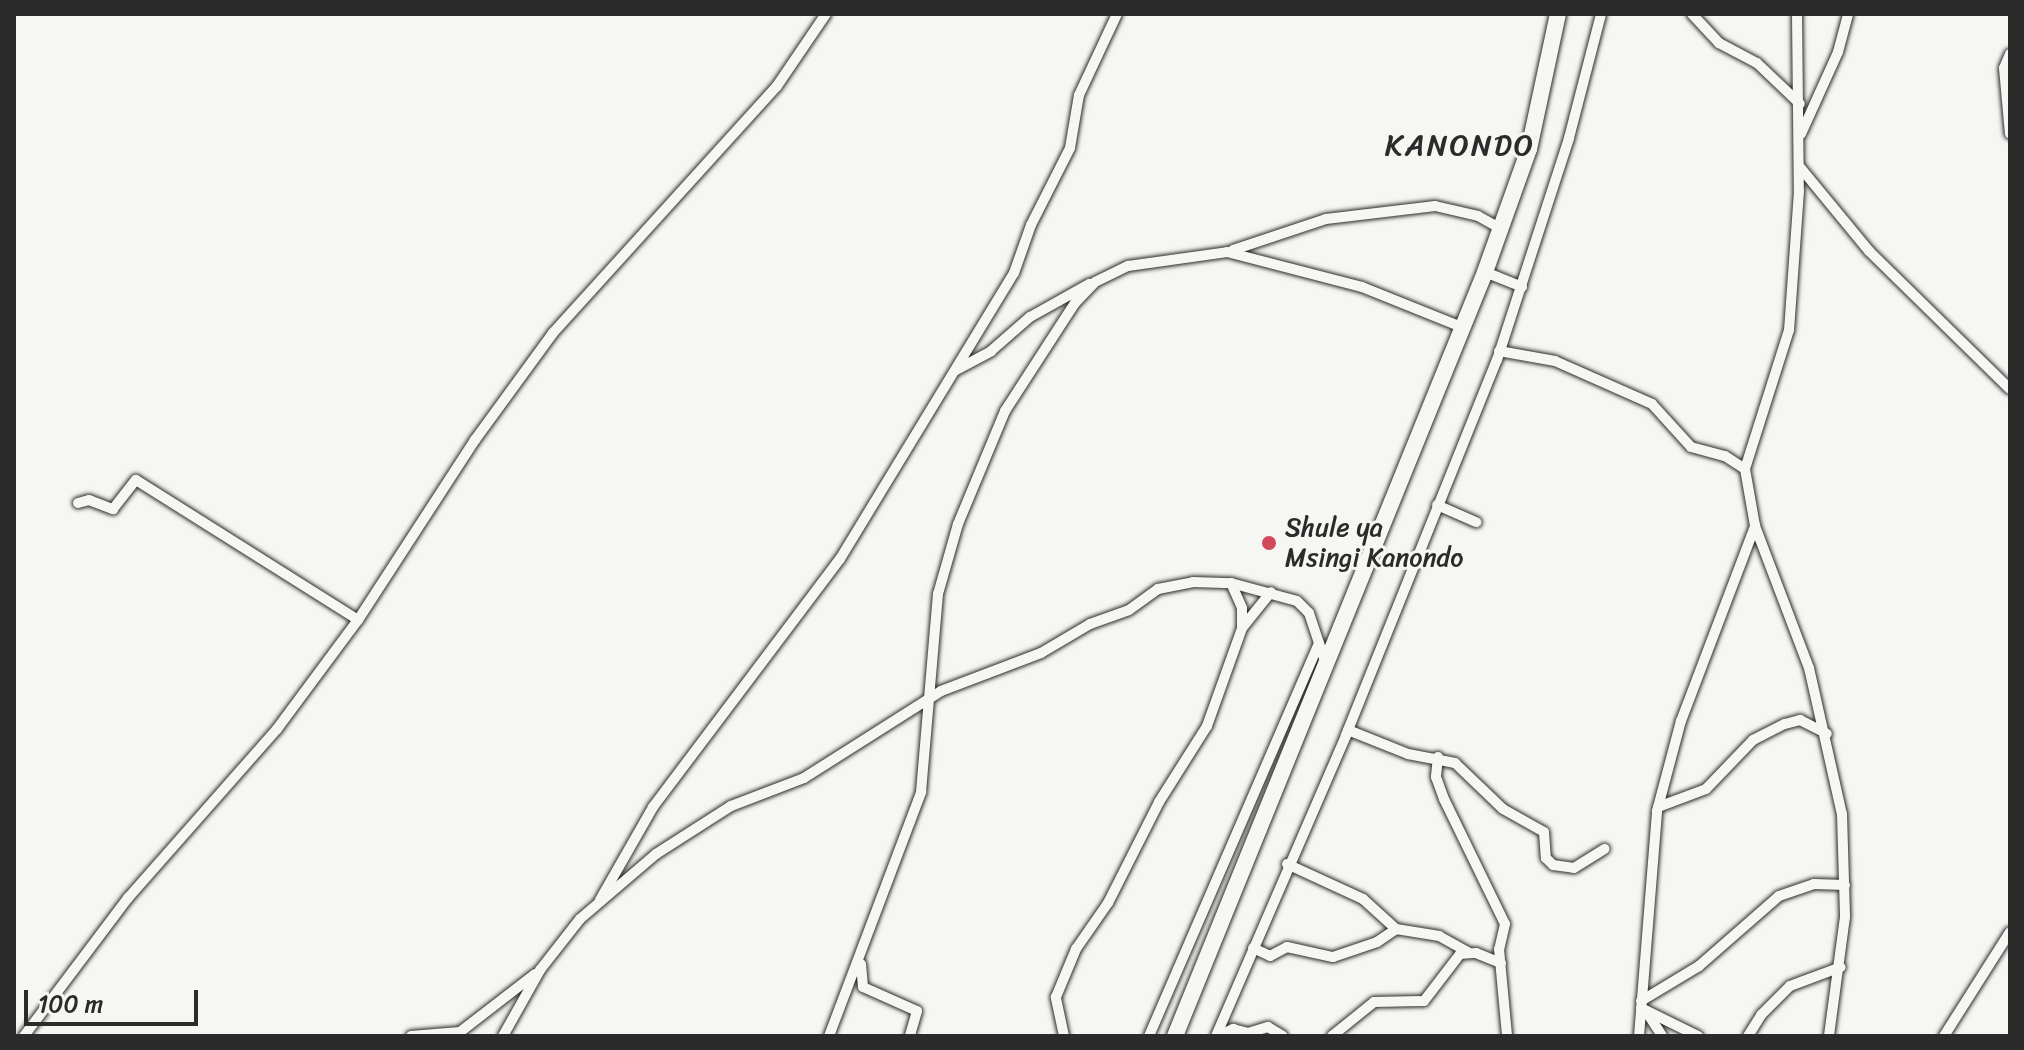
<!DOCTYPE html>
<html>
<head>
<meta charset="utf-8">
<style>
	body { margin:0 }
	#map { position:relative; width:2024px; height:1050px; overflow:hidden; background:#f6f6f2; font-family:Sriracha,sans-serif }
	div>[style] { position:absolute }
	.roads { filter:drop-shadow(0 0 2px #2b2b2b) drop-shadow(0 0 2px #2b2b2b) }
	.minor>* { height:10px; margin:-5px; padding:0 5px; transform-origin:5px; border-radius:5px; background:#f6f6f2 }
	.trunk>* { height:16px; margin:-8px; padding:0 8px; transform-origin:8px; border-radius:8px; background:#f6f6f2 }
	.dots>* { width:22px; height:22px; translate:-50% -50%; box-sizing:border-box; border:4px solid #f6f6f2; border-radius:50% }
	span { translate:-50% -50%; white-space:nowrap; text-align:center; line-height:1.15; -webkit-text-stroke:6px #f6f6f2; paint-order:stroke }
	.poi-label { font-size:26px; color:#2b2b2b }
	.left { translate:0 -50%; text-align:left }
	.quarter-label { font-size:30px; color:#2b2b2b; letter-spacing:2px }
	.frame { position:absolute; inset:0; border:16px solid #2b2b2b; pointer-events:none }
	.scale { position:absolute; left:24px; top:990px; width:174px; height:36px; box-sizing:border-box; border:4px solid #2b2b2b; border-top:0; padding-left:10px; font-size:24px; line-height:28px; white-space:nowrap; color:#2b2b2b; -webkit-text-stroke:6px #f6f6f2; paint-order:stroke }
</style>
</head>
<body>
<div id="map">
	<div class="roads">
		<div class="minor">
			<div style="left:1692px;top:14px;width:40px;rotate:47deg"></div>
			<div style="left:1719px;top:43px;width:43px;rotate:27.8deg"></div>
			<div style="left:1757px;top:63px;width:59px;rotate:43.6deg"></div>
			<div style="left:1797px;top:14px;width:177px;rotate:89.4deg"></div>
			<div style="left:1799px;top:191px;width:139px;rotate:94.1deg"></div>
			<div style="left:1789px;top:330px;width:146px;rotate:107.6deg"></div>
			<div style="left:1745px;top:469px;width:58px;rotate:80deg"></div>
			<div style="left:1755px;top:526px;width:152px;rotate:69.2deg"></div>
			<div style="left:1809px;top:668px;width:150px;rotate:77.3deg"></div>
			<div style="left:1842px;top:814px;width:103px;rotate:88.3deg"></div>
			<div style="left:1845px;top:917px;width:120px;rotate:97.7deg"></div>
			<div style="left:2010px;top:54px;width:15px;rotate:113deg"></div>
			<div style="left:2004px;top:68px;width:66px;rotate:84.8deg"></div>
			<div style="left:1801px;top:134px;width:90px;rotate:-65.7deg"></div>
			<div style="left:1838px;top:52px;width:39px;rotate:-75deg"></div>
			<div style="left:1799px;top:166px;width:110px;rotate:50.5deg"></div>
			<div style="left:1869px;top:251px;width:197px;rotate:44.4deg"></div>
			<div style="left:1233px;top:250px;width:98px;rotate:-18.4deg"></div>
			<div style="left:1326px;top:219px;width:110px;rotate:-6.8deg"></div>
			<div style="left:1435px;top:206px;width:44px;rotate:13.1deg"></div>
			<div style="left:1478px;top:216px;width:26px;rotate:29deg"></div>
			<div style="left:1485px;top:272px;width:40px;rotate:22deg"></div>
			<div style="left:1499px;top:351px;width:57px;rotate:10.1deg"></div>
			<div style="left:1555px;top:361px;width:106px;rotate:23.9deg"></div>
			<div style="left:1652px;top:404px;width:58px;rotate:47.8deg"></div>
			<div style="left:1691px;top:447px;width:35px;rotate:15deg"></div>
			<div style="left:1725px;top:456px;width:24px;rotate:33deg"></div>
			<div style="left:956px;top:370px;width:40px;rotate:-28deg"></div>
			<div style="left:991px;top:351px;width:52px;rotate:-41.1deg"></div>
			<div style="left:1030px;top:317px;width:68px;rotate:-29.2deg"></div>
			<div style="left:78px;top:503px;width:11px;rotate:-15deg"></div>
			<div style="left:89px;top:500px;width:26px;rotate:21deg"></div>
			<div style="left:113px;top:509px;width:37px;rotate:-52deg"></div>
			<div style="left:136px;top:480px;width:262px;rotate:32.2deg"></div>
			<div style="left:1437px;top:505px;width:43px;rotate:23.6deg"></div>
			<div style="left:1231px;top:583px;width:27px;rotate:66deg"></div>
			<div style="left:1242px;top:608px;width:18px;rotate:90deg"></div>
			<div style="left:1348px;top:730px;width:65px;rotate:21.8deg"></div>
			<div style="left:1408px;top:754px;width:48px;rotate:10.8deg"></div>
			<div style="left:1455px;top:763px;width:66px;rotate:43.8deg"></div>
			<div style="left:1503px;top:809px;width:47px;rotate:29.3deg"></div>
			<div style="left:1544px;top:832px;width:26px;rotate:86deg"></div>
			<div style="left:1546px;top:858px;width:10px;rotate:45deg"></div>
			<div style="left:1553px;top:865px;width:21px;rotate:8deg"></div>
			<div style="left:1574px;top:868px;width:36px;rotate:-32deg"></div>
			<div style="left:1438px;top:757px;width:20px;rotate:96deg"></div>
			<div style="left:1436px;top:777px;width:23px;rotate:70deg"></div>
			<div style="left:1444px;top:799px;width:139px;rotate:64deg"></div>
			<div style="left:1505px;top:924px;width:26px;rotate:103deg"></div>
			<div style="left:1499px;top:949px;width:87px;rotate:84.7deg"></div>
			<div style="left:1658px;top:807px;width:51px;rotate:-20.6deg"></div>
			<div style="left:1706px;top:789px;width:68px;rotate:-46.2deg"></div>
			<div style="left:1753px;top:740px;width:36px;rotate:-27deg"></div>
			<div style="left:1785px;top:724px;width:16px;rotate:-15deg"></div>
			<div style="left:1800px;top:720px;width:30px;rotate:27deg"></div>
			<div style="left:1287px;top:864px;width:84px;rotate:24.7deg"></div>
			<div style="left:1363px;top:899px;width:45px;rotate:42.3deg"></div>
			<div style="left:1396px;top:929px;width:44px;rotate:9.2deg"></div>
			<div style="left:1439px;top:936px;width:33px;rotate:29deg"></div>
			<div style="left:600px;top:900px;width:107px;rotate:-60.3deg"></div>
			<div style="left:653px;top:807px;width:311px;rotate:-53deg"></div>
			<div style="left:840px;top:559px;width:335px;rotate:-58.7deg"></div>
			<div style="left:1014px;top:273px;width:51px;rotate:-70.5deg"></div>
			<div style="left:1031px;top:225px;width:86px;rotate:-63.1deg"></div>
			<div style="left:1070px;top:148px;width:54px;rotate:-80.4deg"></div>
			<div style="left:1079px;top:95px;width:89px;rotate:-64.9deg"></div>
			<div style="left:1253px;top:948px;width:19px;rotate:25deg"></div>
			<div style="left:1270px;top:956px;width:19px;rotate:-28deg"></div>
			<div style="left:1287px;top:947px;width:47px;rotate:12.3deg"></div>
			<div style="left:1333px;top:957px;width:46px;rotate:-18.8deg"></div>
			<div style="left:1377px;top:942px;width:23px;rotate:-34deg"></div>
			<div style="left:861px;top:964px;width:23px;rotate:85deg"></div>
			<div style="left:863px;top:987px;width:59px;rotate:24deg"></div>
			<div style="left:917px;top:1011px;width:26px;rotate:106deg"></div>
			<div style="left:1641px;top:1001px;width:68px;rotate:-31.1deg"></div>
			<div style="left:1699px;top:966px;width:106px;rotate:-41.2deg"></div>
			<div style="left:1779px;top:896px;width:37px;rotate:-19deg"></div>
			<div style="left:1814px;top:884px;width:31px;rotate:2deg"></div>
			<div style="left:1641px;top:1008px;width:64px;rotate:26.2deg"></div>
			<div style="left:1646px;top:1011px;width:30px;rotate:57deg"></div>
			<div style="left:24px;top:1036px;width:173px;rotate:-53deg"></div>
			<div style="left:128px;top:898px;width:225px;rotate:-48.6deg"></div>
			<div style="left:277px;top:729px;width:136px;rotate:-53.4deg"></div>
			<div style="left:358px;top:620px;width:215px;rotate:-57deg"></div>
			<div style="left:475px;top:440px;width:132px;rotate:-53.9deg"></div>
			<div style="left:553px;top:333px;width:333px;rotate:-47.8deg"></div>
			<div style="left:777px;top:86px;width:87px;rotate:-55.8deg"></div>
			<div style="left:411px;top:1036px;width:49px;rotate:-4.7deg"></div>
			<div style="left:460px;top:1032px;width:95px;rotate:-37.7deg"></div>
			<div style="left:503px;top:1036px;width:76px;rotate:-60.7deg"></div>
			<div style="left:540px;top:970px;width:65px;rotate:-51.9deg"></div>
			<div style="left:580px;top:919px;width:100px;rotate:-40.5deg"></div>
			<div style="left:656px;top:854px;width:89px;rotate:-32.6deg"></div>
			<div style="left:731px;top:806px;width:78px;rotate:-21deg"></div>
			<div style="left:804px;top:778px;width:162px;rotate:-32.4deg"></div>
			<div style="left:941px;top:691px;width:107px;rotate:-20.8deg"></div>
			<div style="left:1041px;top:653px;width:57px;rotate:-30.6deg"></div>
			<div style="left:1090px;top:624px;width:41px;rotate:-19.7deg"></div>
			<div style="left:1129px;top:610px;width:36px;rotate:-36deg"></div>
			<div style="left:1158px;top:589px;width:36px;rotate:-11deg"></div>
			<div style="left:1193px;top:582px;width:38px;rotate:2deg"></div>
			<div style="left:1231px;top:583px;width:68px;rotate:15.3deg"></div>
			<div style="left:1297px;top:601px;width:17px;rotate:45deg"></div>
			<div style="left:1309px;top:613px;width:54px;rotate:71.6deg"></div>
			<div style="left:829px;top:1036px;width:261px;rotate:-69.3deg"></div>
			<div style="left:921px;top:792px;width:199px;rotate:-85.1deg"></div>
			<div style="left:938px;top:594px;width:73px;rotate:-74.1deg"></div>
			<div style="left:958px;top:524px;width:122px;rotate:-67.4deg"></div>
			<div style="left:1005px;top:411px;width:129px;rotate:-57.1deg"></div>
			<div style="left:1075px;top:303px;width:29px;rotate:-46deg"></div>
			<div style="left:1095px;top:282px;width:37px;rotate:-26deg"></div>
			<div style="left:1128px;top:266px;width:100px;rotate:-8deg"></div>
			<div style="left:1227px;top:252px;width:139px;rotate:14.5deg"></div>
			<div style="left:1362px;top:287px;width:110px;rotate:21.9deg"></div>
			<div style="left:1064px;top:1036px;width:40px;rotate:-102deg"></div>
			<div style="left:1056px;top:997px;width:52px;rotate:-67.4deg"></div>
			<div style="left:1076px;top:949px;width:56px;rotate:-55.2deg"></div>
			<div style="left:1108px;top:903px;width:113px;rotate:-63.2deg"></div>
			<div style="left:1159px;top:802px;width:90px;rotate:-57.7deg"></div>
			<div style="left:1207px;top:726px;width:104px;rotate:-70.3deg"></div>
			<div style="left:1242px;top:628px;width:46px;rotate:-51.1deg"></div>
			<div style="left:1149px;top:1036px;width:428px;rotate:-66.6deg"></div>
			<div style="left:1216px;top:1036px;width:328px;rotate:-66.6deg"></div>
			<div style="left:1346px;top:735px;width:404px;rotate:-68.1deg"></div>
			<div style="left:1497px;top:360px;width:233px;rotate:-72deg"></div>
			<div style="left:1569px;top:138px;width:128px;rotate:-75.5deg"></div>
			<div style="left:1218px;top:1036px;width:17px;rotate:-25deg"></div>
			<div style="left:1233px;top:1029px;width:16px;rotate:15deg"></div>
			<div style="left:1248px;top:1033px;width:21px;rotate:-17deg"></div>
			<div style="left:1268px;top:1027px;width:17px;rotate:31deg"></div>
			<div style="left:1332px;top:1036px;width:54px;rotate:-39deg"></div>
			<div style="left:1374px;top:1002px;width:50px;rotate:-1.1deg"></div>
			<div style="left:1424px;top:1001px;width:59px;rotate:-52.5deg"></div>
			<div style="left:1460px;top:954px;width:16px;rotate:-4deg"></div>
			<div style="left:1476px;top:953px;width:27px;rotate:22deg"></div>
			<div style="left:1639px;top:1036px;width:226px;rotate:-85.4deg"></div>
			<div style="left:1657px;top:811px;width:93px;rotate:-75.1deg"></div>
			<div style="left:1681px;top:721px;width:209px;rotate:-69.2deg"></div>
			<div style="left:1748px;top:1036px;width:25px;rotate:-58deg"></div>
			<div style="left:1761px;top:1015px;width:41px;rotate:-45deg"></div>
			<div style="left:1790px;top:986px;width:54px;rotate:-20.4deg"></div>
			<div style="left:1944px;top:1036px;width:123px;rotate:-57.6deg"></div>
		</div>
		<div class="trunk">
			<div style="left:1175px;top:1036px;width:824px;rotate:-67.91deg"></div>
			<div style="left:1485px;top:272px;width:131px;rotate:-70.3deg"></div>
			<div style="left:1529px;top:149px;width:138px;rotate:-77.9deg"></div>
		</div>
	</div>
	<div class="dots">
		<div style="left:1269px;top:543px;background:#d1495b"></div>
	</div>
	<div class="poi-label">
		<span class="left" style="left:1285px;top:543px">Shule ya<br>Msingi Kanondo</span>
	</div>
	<div class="quarter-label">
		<span style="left:1460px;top:145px">KANONDO</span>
	</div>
	<div class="frame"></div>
	<div class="scale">100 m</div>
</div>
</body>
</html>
